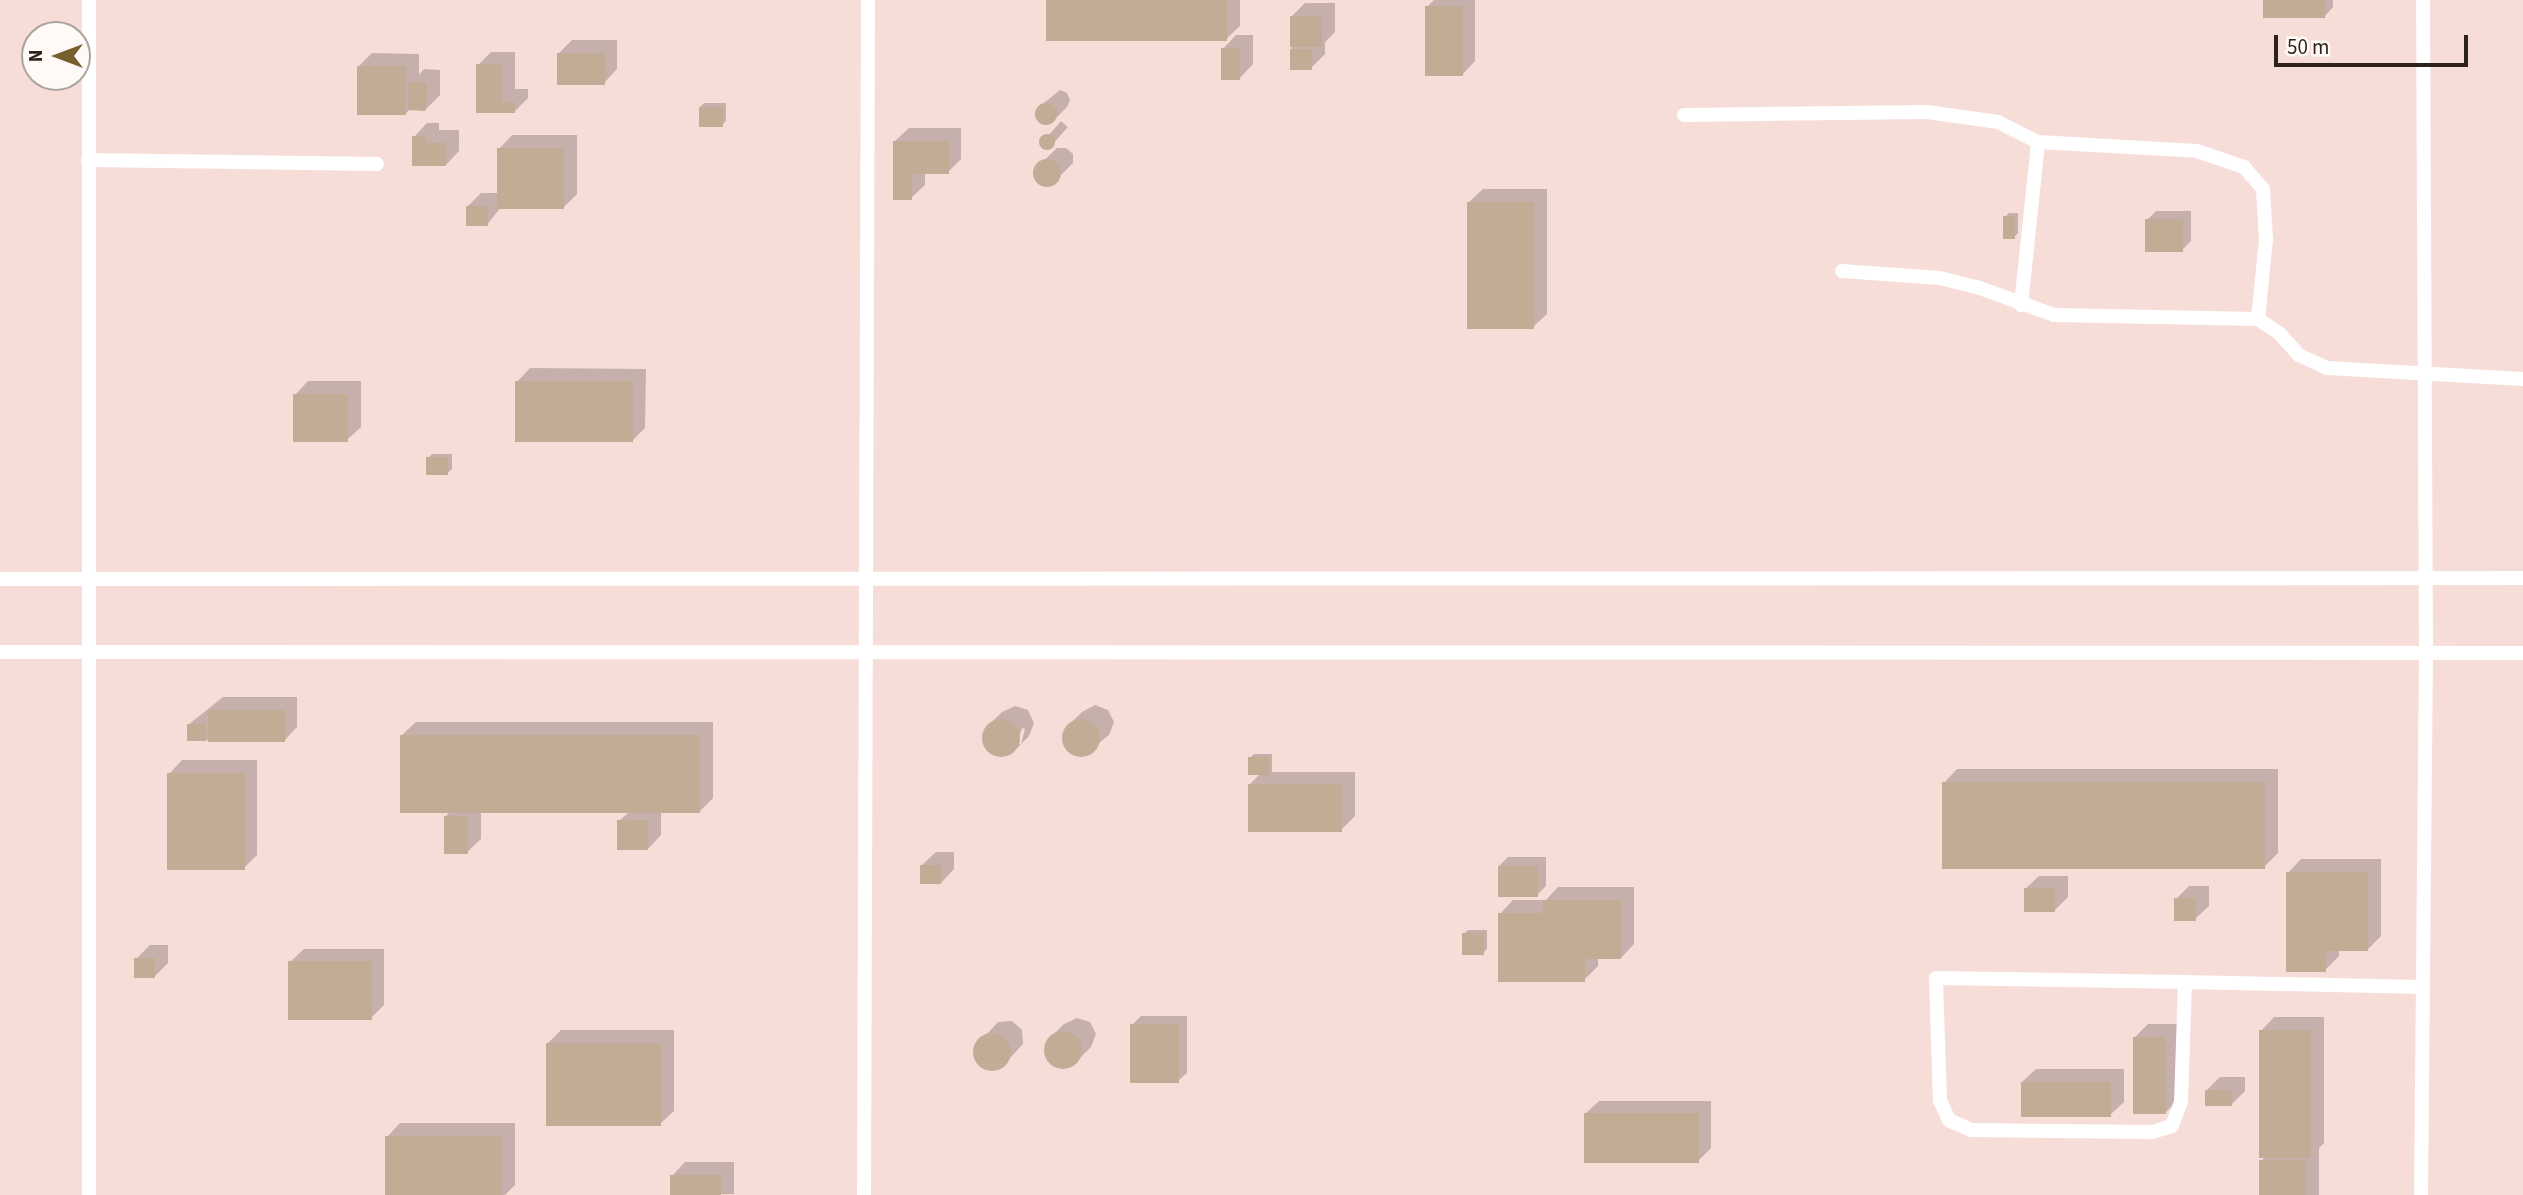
<!DOCTYPE html>
<html>
<head>
<meta charset="utf-8">
<style>
	body { margin:0 }
	#map { position:relative; width:2523px; height:1195px; overflow:hidden; background:#fdead8; font-family:"Source Sans 3",sans-serif }
	div>[style] { position:absolute }
	.industrial>* { inset:0; background:#f7ddd7 }
	.shadow>* { inset:0; background:#0003; transform-origin:0 0 }
	.building>* { inset:0; background:#c2ac96; transform-origin:0 0 }
	.round { border-radius:50% }
	.lane>* { height:14px; margin:-7px; padding:0 7px; transform-origin:7px; border-radius:7px; background:#fff }
	span { translate:-50% -50%; white-space:nowrap; text-align:center; line-height:1.15; -webkit-text-stroke:6px #fffaf6; paint-order:stroke }
	.north { position:absolute; left:21px; top:21px; width:70px; height:70px; box-sizing:border-box; background:#fffaf6; border:2px solid #aba49e; border-radius:50%; rotate:270deg; font-size:19px; font-weight:700; line-height:28px; text-align:center; color:#2c231b }
	.north::after { content:''; display:block; margin:auto; width:24px; height:32px; background:#765f2f; clip-path:polygon(50% 0,100% 100%,50% 72%,0 100%) }
	.scale { position:absolute; left:2274px; top:35px; width:194px; height:32px; box-sizing:border-box; border:4px solid #2c231b; border-top:0; padding-left:9px; font-size:21px; line-height:24px; white-space:nowrap; color:#2c231b; -webkit-text-stroke:5px #fffaf6; paint-order:stroke }
</style>
</head>
<body>
<div id="map">
	<div class="industrial">
		<div style="clip-path:polygon(evenodd,0 0,2523px 0,2523px 1195px,0 1195px,0 0,35px 35px,77px 35px,77px 77px,35px 77px,35px 35px)"></div>
	</div>
	<div class="shadow">
		<div style="clip-path:polygon(1048px 0,1240px 0,1240px 26px,1226px 39px)"></div>
		<div style="clip-path:polygon(1434px 0,1475px 0,1475px 61px,1462px 75px,1427px 7px)"></div>
		<div style="clip-path:polygon(2264px 0,2333px 0,2333px 7px,2325px 16px)"></div>
		<div style="clip-path:polygon(1305px 3px,1335px 3px,1335px 32px,1325px 42px,1325px 54px,1311px 68px,1292px 68px,1291px 17px)"></div>
		<div style="clip-path:polygon(1236px 35px,1253px 35px,1253px 64px,1240px 78px,1223px 49px)"></div>
		<div style="clip-path:polygon(572px 40px,617px 40px,617px 69px,604px 83px,558px 54px)"></div>
		<div style="clip-path:polygon(491px 52px,515px 52px,515px 89px,528px 89px,528px 98px,514px 112px,478px 112px,478px 65px)"></div>
		<div style="clip-path:polygon(372px 53px,419px 54px,419px 75px,424px 69px,440px 70px,440px 95px,426px 109px,410px 109px,405px 114px,359px 66px)"></div>
		<div style="clip-path:polygon(1060px 90px,1067px 93px,1070px 100px,1067px 107px,1053px 121px,1046px 124px,1039px 121px,1036px 114px,1039px 107px)"></div>
		<div style="clip-path:polygon(704px 103px,726px 103px,726px 121px,722px 125px,700px 107px)"></div>
		<div style="left:1061px;top:121px;width:9px;height:30px;rotate:41deg"></div>
		<div style="clip-path:polygon(427px 123px,439px 123px,439px 130px,459px 130px,459px 151px,446px 165px,414px 137px)"></div>
		<div style="clip-path:polygon(909px 128px,961px 128px,961px 159px,948px 172px,925px 172px,925px 185px,911px 198px,895px 141px)"></div>
		<div style="clip-path:polygon(512px 135px,577px 135px,577px 194px,564px 207px,501px 207px,487px 225px,468px 206px,481px 193px,499px 193px,499px 149px)"></div>
		<div style="clip-path:polygon(1057px 148px,1066px 148px,1073px 154px,1073px 163px,1052px 184px,1042px 184px,1036px 178px,1036px 168px)"></div>
		<div style="clip-path:polygon(1483px 189px,1547px 189px,1547px 314px,1533px 327px,1469px 202px)"></div>
		<div style="clip-path:polygon(2156px 211px,2191px 211px,2191px 241px,2182px 250px,2147px 220px)"></div>
		<div style="clip-path:polygon(2009px 213px,2018px 213px,2018px 233px,2014px 237px,2005px 217px)"></div>
		<div style="clip-path:polygon(530px 368px,646px 369px,645px 428px,632px 441px,517px 382px)"></div>
		<div style="clip-path:polygon(308px 381px,361px 381px,361px 427px,347px 440px,295px 395px)"></div>
		<div style="clip-path:polygon(432px 454px,452px 454px,452px 469px,448px 473px,428px 458px)"></div>
		<div style="clip-path:polygon(223px 697px,297px 697px,297px 727px,284px 741px,188px 740px,188px 725px)"></div>
		<div style="clip-path:polygon(1095px 705px,1108px 710px,1114px 722px,1109px 735px,1083px 756px,1070px 751px,1064px 739px,1068px 726px,1082px 712px)"></div>
		<div style="clip-path:polygon(evenodd,1015px 706px,1028px 710px,1034px 723px,1029px 736px,1015px 750px,1003px 756px,990px 752px,984px 739px,988px 726px,1002px 712px,1015px 706px,1022px 728px,1025px 729px,1021px 744px,1017px 744px,1022px 728px)"></div>
		<div style="clip-path:polygon(416px 722px,713px 722px,713px 798px,699px 812px,661px 812px,661px 835px,648px 849px,619px 821px,629px 812px,481px 812px,481px 839px,467px 852px,445px 817px,450px 812px,402px 735px)"></div>
		<div style="clip-path:polygon(1254px 754px,1272px 754px,1272px 772px,1355px 772px,1355px 816px,1341px 830px,1249px 785px,1261px 773px,1250px 758px)"></div>
		<div style="clip-path:polygon(182px 760px,257px 760px,257px 855px,244px 868px,169px 774px)"></div>
		<div style="clip-path:polygon(1957px 769px,2278px 769px,2278px 853px,2264px 867px,1944px 783px)"></div>
		<div style="clip-path:polygon(936px 852px,954px 852px,954px 869px,941px 883px,922px 865px)"></div>
		<div style="clip-path:polygon(1508px 857px,1546px 857px,1546px 886px,1537px 895px,1499px 866px)"></div>
		<div style="clip-path:polygon(2301px 859px,2381px 859px,2381px 936px,2367px 950px,2339px 950px,2339px 956px,2325px 970px,2288px 873px)"></div>
		<div style="clip-path:polygon(2039px 876px,2068px 876px,2068px 897px,2054px 911px,2025px 889px)"></div>
		<div style="clip-path:polygon(2189px 886px,2209px 886px,2209px 906px,2195px 919px,2176px 899px)"></div>
		<div style="clip-path:polygon(1558px 887px,1634px 887px,1634px 944px,1621px 958px,1598px 958px,1598px 966px,1584px 980px,1500px 914px,1513px 900px,1546px 900px)"></div>
		<div style="clip-path:polygon(1468px 930px,1487px 930px,1487px 949px,1483px 953px,1464px 934px)"></div>
		<div style="clip-path:polygon(150px 945px,168px 945px,168px 963px,155px 976px,136px 959px)"></div>
		<div style="clip-path:polygon(304px 949px,384px 949px,384px 1005px,371px 1018px,290px 962px)"></div>
		<div style="clip-path:polygon(1141px 1016px,1187px 1016px,1187px 1073px,1178px 1081px,1132px 1025px)"></div>
		<div style="clip-path:polygon(2274px 1017px,2324px 1017px,2324px 1143px,2319px 1148px,2319px 1195px,2261px 1195px,2261px 1161px,2265px 1157px,2261px 1031px)"></div>
		<div style="clip-path:polygon(1077px 1018px,1090px 1022px,1096px 1034px,1091px 1047px,1077px 1061px,1064px 1068px,1052px 1064px,1046px 1051px,1050px 1038px,1064px 1024px)"></div>
		<div style="clip-path:polygon(1012px 1021px,1022px 1030px,1023px 1044px,1000px 1069px,986px 1069px,976px 1060px,975px 1047px,998px 1022px)"></div>
		<div style="clip-path:polygon(2148px 1024px,2179px 1024px,2179px 1099px,2165px 1113px,2134px 1038px)"></div>
		<div style="clip-path:polygon(561px 1030px,674px 1030px,674px 1111px,660px 1124px,548px 1043px)"></div>
		<div style="clip-path:polygon(2036px 1069px,2124px 1069px,2124px 1102px,2110px 1115px,2022px 1082px)"></div>
		<div style="clip-path:polygon(2220px 1077px,2245px 1077px,2245px 1091px,2231px 1105px,2206px 1091px)"></div>
		<div style="clip-path:polygon(1599px 1101px,1711px 1101px,1711px 1148px,1698px 1161px,1585px 1114px)"></div>
		<div style="clip-path:polygon(400px 1123px,515px 1123px,515px 1185px,505px 1195px,387px 1195px,387px 1137px)"></div>
		<div style="clip-path:polygon(685px 1162px,734px 1162px,734px 1194px,672px 1195px,672px 1176px)"></div>
	</div>
	<div class="building">
		<div style="left:1046px;top:0;width:181px;height:41px"></div>
		<div style="left:2263px;top:0;width:62px;height:18px"></div>
		<div style="left:1425px;top:6px;width:38px;height:70px"></div>
		<div style="left:1290px;top:16px;width:32px;height:31px"></div>
		<div style="left:1221px;top:48px;width:19px;height:32px"></div>
		<div style="left:1290px;top:49px;width:22px;height:21px"></div>
		<div style="left:557px;top:53px;width:48px;height:32px"></div>
		<div style="clip-path:polygon(476px 64px,502px 64px,502px 102px,515px 102px,515px 113px,476px 113px)"></div>
		<div style="left:357px;top:66px;width:49px;height:49px"></div>
		<div style="left:409px;top:82px;width:18px;height:28px;rotate:3deg"></div>
		<div class="round" style="left:1035px;top:103px;width:22px;height:22px"></div>
		<div style="left:699px;top:107px;width:24px;height:20px"></div>
		<div class="round" style="left:1039px;top:134px;width:16px;height:16px"></div>
		<div style="clip-path:polygon(412px 136px,426px 136px,426px 143px,446px 143px,446px 166px,412px 166px)"></div>
		<div style="clip-path:polygon(893px 141px,949px 141px,949px 174px,912px 174px,912px 200px,893px 200px)"></div>
		<div style="left:497px;top:148px;width:67px;height:61px"></div>
		<div class="round" style="left:1033px;top:159px;width:28px;height:28px"></div>
		<div style="left:1467px;top:202px;width:67px;height:127px"></div>
		<div style="left:466px;top:206px;width:22px;height:20px"></div>
		<div style="left:2003px;top:216px;width:12px;height:23px"></div>
		<div style="left:2145px;top:219px;width:38px;height:33px"></div>
		<div style="left:515px;top:381px;width:118px;height:61px"></div>
		<div style="left:293px;top:394px;width:55px;height:48px"></div>
		<div style="left:426px;top:457px;width:22px;height:18px"></div>
		<div style="left:208px;top:710px;width:77px;height:32px"></div>
		<div class="round" style="left:1062px;top:719px;width:38px;height:38px"></div>
		<div class="round" style="left:982px;top:719px;width:38px;height:38px"></div>
		<div style="left:187px;top:724px;width:19px;height:17px"></div>
		<div style="left:400px;top:735px;width:300px;height:78px"></div>
		<div style="left:1248px;top:757px;width:21px;height:18px"></div>
		<div style="left:167px;top:773px;width:78px;height:97px"></div>
		<div style="left:1942px;top:782px;width:323px;height:87px"></div>
		<div style="left:1248px;top:784px;width:94px;height:48px"></div>
		<div style="left:444px;top:816px;width:24px;height:38px"></div>
		<div style="left:617px;top:820px;width:31px;height:30px"></div>
		<div style="left:920px;top:865px;width:21px;height:19px"></div>
		<div style="left:1498px;top:866px;width:40px;height:31px"></div>
		<div style="clip-path:polygon(2286px 872px,2368px 872px,2368px 951px,2326px 951px,2326px 972px,2286px 972px)"></div>
		<div style="left:2024px;top:888px;width:31px;height:24px"></div>
		<div style="left:2174px;top:898px;width:22px;height:23px"></div>
		<div style="clip-path:polygon(1543px 900px,1621px 900px,1621px 959px,1585px 959px,1585px 982px,1498px 982px,1498px 913px,1543px 913px)"></div>
		<div style="left:1462px;top:933px;width:22px;height:22px"></div>
		<div style="left:134px;top:958px;width:21px;height:20px"></div>
		<div style="left:288px;top:961px;width:84px;height:59px"></div>
		<div style="left:1130px;top:1024px;width:49px;height:59px"></div>
		<div style="left:2259px;top:1030px;width:52px;height:128px"></div>
		<div class="round" style="left:1044px;top:1031px;width:38px;height:38px"></div>
		<div class="round" style="left:973px;top:1033px;width:38px;height:38px"></div>
		<div style="left:2133px;top:1037px;width:33px;height:77px"></div>
		<div style="left:546px;top:1043px;width:115px;height:83px"></div>
		<div style="left:2021px;top:1082px;width:90px;height:35px"></div>
		<div style="left:2205px;top:1090px;width:27px;height:16px"></div>
		<div style="left:1584px;top:1113px;width:115px;height:50px"></div>
		<div style="left:385px;top:1136px;width:117px;height:59px"></div>
		<div style="left:2259px;top:1160px;width:47px;height:35px"></div>
		<div style="left:670px;top:1175px;width:51px;height:20px"></div>
	</div>
	<div class="lane">
		<div style="left:1684px;top:115px;width:243px;rotate:-0.7deg"></div>
		<div style="left:1927px;top:112px;width:72px;rotate:8deg"></div>
		<div style="left:1998px;top:122px;width:45px;rotate:26.6deg"></div>
		<div style="left:2038px;top:142px;width:159px;rotate:3.2deg"></div>
		<div style="left:2197px;top:151px;width:50px;rotate:18.8deg"></div>
		<div style="left:2244px;top:167px;width:29px;rotate:49deg"></div>
		<div style="left:2263px;top:189px;width:50px;rotate:86.6deg"></div>
		<div style="left:2266px;top:239px;width:80px;rotate:95.7deg"></div>
		<div style="left:88px;top:160px;width:289px;rotate:0.8deg"></div>
		<div style="left:1842px;top:271px;width:98px;rotate:4.1deg"></div>
		<div style="left:1940px;top:278px;width:38px;rotate:14deg"></div>
		<div style="left:1977px;top:287px;width:82px;rotate:20deg"></div>
		<div style="left:2054px;top:315px;width:204px;rotate:1.1deg"></div>
		<div style="left:2258px;top:319px;width:25px;rotate:34deg"></div>
		<div style="left:2279px;top:333px;width:30px;rotate:48deg"></div>
		<div style="left:2299px;top:355px;width:31px;rotate:25deg"></div>
		<div style="left:2327px;top:368px;width:196px;rotate:3.2deg"></div>
		<div style="left:2021px;top:305px;width:164px;rotate:-84deg"></div>
		<div style="left:0;top:579px;width:2523px;rotate:-0.02deg"></div>
		<div style="left:0;top:652px;width:2523px;rotate:0.02deg"></div>
		<div style="left:2185px;top:982px;width:120px;rotate:91.9deg"></div>
		<div style="left:2181px;top:1102px;width:26px;rotate:111deg"></div>
		<div style="left:2172px;top:1126px;width:21px;rotate:163deg"></div>
		<div style="left:2152px;top:1132px;width:181px;rotate:-179.4deg"></div>
		<div style="left:1971px;top:1130px;width:24px;rotate:-156deg"></div>
		<div style="left:1949px;top:1120px;width:21px;rotate:-115deg"></div>
		<div style="left:1940px;top:1101px;width:123px;rotate:-91.9deg"></div>
		<div style="left:1936px;top:978px;width:249px;rotate:0.9deg"></div>
		<div style="left:2185px;top:982px;width:238px;rotate:1.2deg"></div>
		<div style="left:89px;top:1195px;width:1195px;rotate:-90deg"></div>
		<div style="left:864px;top:1195px;width:1195px;rotate:-89.81deg"></div>
		<div style="left:2421px;top:1195px;width:542px;rotate:-89.47deg"></div>
		<div style="left:2426px;top:653px;width:653px;rotate:-90.26deg"></div>
	</div>
	<div class="north">N</div>
	<div class="scale">50 m</div>
</div>
</body>
</html>
